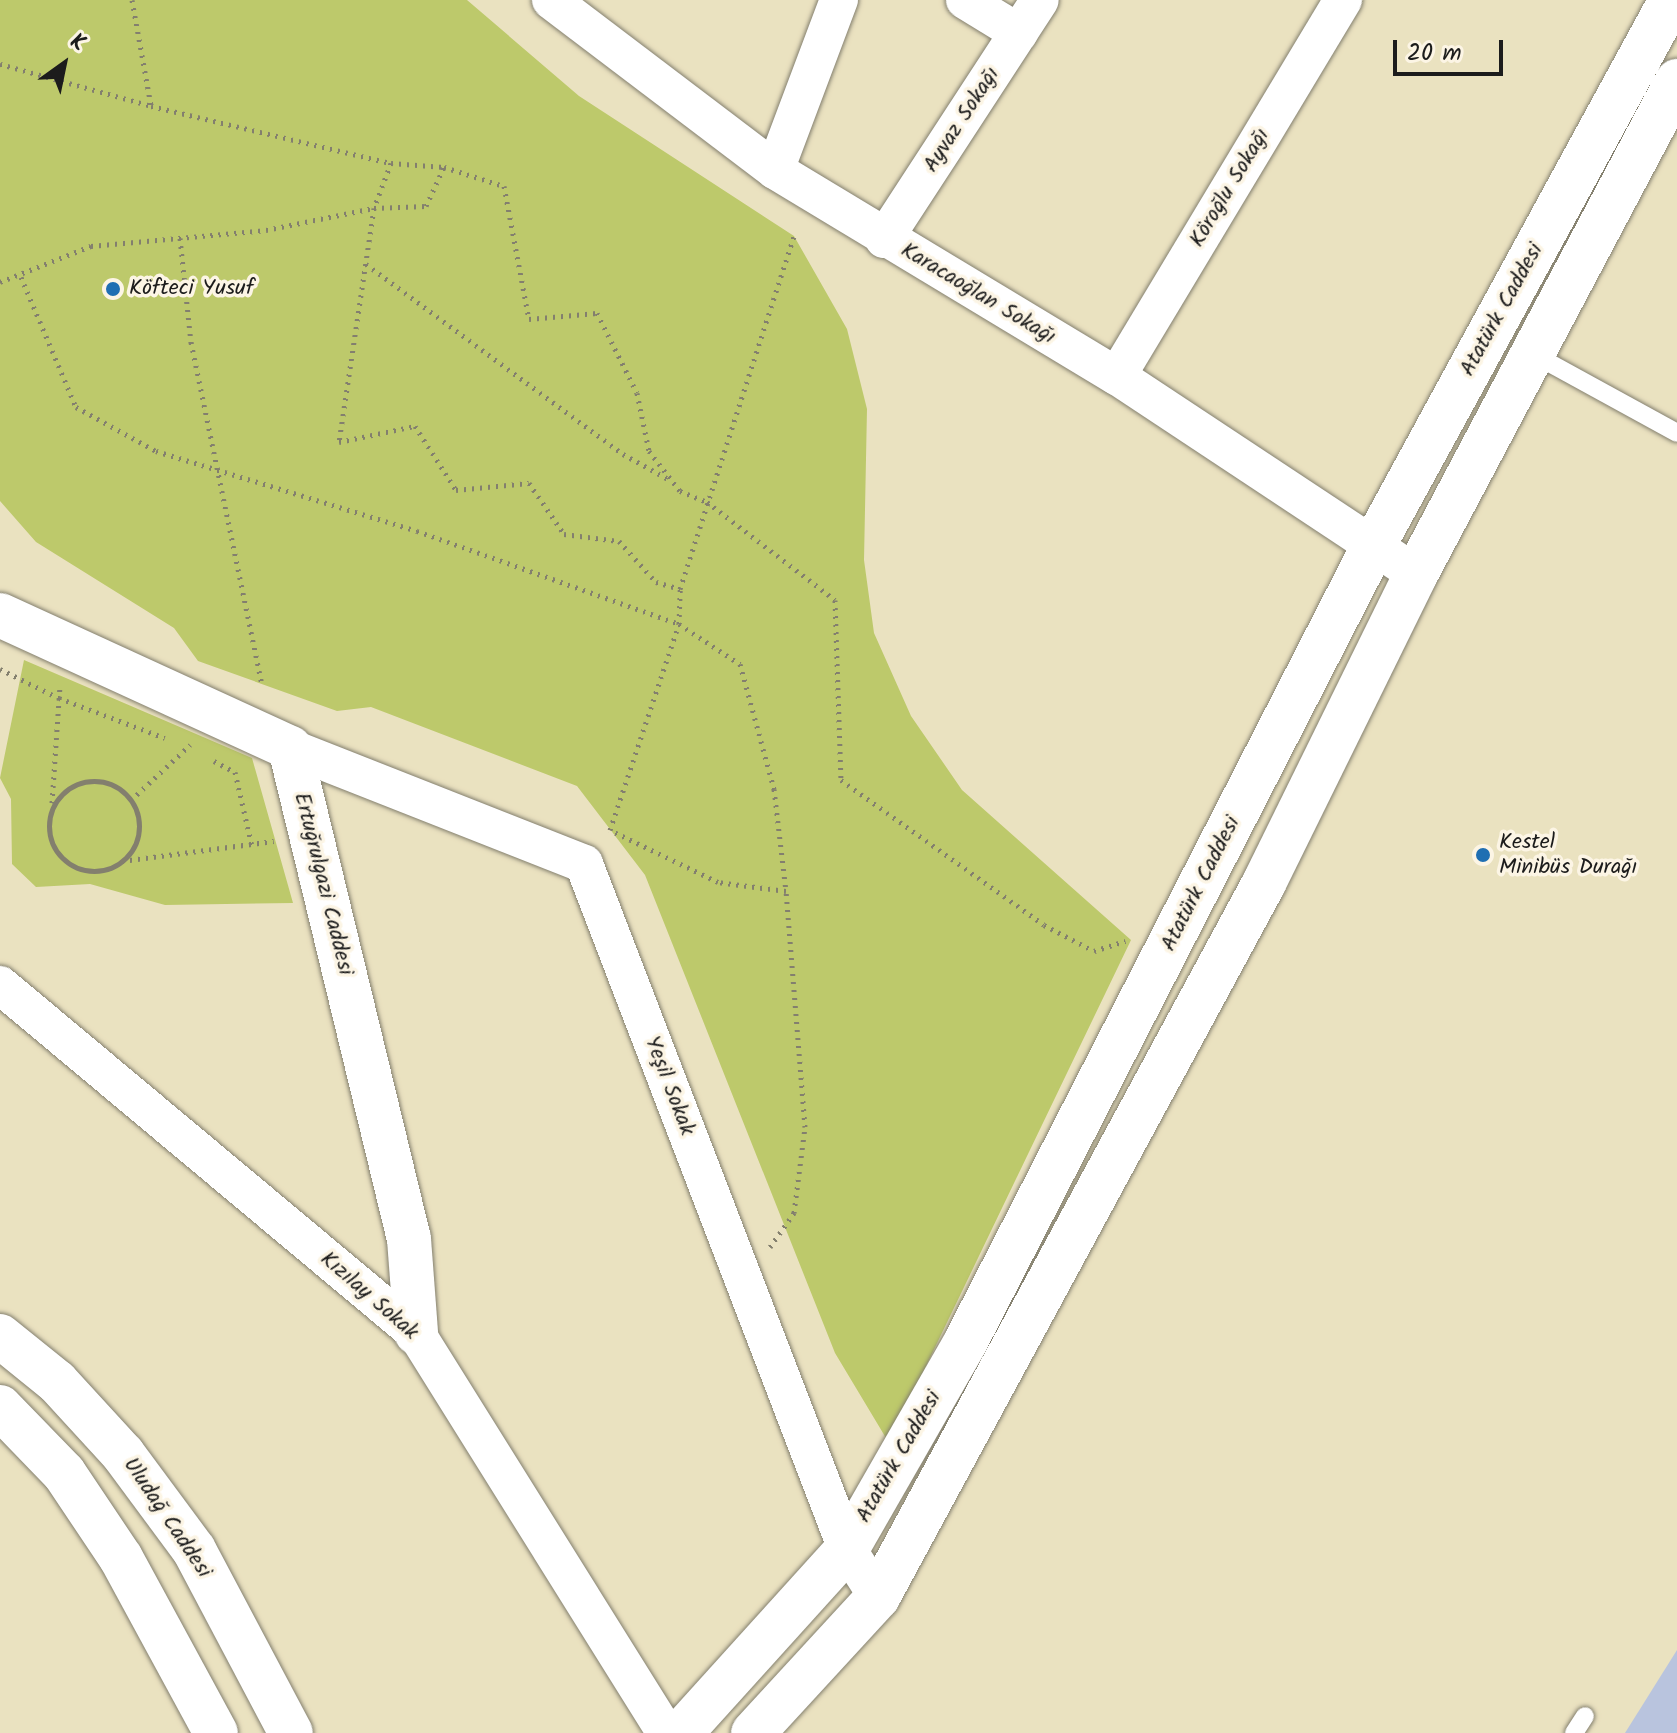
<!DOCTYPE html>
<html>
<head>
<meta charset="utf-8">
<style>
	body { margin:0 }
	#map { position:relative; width:1677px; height:1733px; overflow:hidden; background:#eae2c0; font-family:Kalam,sans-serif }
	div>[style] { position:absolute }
	.industrial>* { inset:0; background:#b9c4de }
	.green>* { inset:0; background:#bdc96b }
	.path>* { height:5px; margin-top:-2.5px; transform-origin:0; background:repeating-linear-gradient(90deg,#837f6e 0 2px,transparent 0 8px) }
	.path>.ring { margin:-2.5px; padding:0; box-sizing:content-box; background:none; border:5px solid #837f6e; border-radius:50% }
	.roads { filter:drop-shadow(0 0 2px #837f6e) drop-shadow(0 0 2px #837f6e) }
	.service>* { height:18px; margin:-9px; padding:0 9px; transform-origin:9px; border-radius:9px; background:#fff }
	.minor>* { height:38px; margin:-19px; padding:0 19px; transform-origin:19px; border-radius:19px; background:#fff }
	.secondary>* { height:44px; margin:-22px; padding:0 22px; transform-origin:22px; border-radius:22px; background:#fff }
	.primary>* { height:44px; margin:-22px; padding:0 22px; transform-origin:22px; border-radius:22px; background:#fff }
	.dots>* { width:22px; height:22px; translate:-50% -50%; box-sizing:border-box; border:4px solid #fcf5e5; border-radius:50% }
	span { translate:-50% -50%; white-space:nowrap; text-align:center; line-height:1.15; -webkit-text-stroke:7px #fcf5e5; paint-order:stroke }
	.street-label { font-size:22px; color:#1c1c1c }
	.poi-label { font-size:22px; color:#1c1c1c }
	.left { translate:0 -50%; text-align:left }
	.north { position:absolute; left:24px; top:24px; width:80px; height:80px; -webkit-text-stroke:6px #fcf5e5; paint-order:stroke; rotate:33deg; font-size:22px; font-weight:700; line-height:32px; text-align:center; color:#1c1c1c }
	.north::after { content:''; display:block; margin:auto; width:28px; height:36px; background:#1c1c1c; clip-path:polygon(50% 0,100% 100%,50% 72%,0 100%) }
	.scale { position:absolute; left:1393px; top:40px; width:110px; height:36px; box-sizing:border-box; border:4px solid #1c1c1c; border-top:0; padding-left:10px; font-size:24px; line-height:28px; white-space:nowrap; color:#1c1c1c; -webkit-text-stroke:6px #fcf5e5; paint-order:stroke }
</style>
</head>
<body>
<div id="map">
	<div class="industrial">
		<div style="clip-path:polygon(1677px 1650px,1677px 1733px,1625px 1733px)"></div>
	</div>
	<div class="green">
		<div style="clip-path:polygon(0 0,467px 0,579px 96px,794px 236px,847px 329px,867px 409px,864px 560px,874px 633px,911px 716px,962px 790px,1131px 940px,889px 1443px,835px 1353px,645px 875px,577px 786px,371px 707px,337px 711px,198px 661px,174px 628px,36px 542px,0 501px)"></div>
		<div style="clip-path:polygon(24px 660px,252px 758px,293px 903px,165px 905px,90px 884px,36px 887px,12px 864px,11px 799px,0 778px)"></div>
	</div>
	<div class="path">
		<div style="left:132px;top:0;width:108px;rotate:79.8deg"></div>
		<div style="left:0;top:64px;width:157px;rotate:15.5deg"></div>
		<div style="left:151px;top:106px;width:247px;rotate:13.4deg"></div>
		<div style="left:391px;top:163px;width:53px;rotate:4.3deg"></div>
		<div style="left:444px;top:167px;width:63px;rotate:17.6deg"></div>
		<div style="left:504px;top:186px;width:135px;rotate:79.4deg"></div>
		<div style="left:529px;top:319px;width:68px;rotate:-5deg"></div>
		<div style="left:597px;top:313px;width:89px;rotate:63.4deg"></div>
		<div style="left:637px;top:393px;width:59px;rotate:78.3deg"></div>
		<div style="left:649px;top:451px;width:51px;rotate:52.2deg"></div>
		<div style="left:680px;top:491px;width:29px;rotate:22deg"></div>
		<div style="left:707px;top:502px;width:161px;rotate:37.4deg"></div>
		<div style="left:835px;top:600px;width:180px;rotate:88.1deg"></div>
		<div style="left:841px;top:780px;width:249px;rotate:35.5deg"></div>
		<div style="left:1044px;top:925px;width:56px;rotate:27.5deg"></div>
		<div style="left:1094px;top:951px;width:33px;rotate:-18deg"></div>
		<div style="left:391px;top:163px;width:48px;rotate:110.7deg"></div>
		<div style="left:374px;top:208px;width:52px;rotate:-2.2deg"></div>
		<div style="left:426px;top:206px;width:43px;rotate:-65.2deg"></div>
		<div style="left:180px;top:238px;width:105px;rotate:84deg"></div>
		<div style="left:191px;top:342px;width:350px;rotate:78.3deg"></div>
		<div style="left:366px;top:264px;width:320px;rotate:36.5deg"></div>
		<div style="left:623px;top:454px;width:51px;rotate:29.1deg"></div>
		<div style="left:21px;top:277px;width:141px;rotate:67.1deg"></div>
		<div style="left:76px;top:407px;width:91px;rotate:28.8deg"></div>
		<div style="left:156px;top:451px;width:273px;rotate:17deg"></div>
		<div style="left:417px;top:531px;width:278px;rotate:19.5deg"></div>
		<div style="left:679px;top:624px;width:35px;rotate:-88deg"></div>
		<div style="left:0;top:282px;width:98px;rotate:-21.6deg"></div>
		<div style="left:91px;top:246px;width:176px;rotate:-5.2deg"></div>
		<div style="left:266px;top:230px;width:110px;rotate:-11.5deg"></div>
		<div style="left:374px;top:208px;width:237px;rotate:98.5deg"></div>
		<div style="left:339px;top:442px;width:78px;rotate:-11.9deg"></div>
		<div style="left:415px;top:426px;width:76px;rotate:57.4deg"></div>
		<div style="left:456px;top:490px;width:73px;rotate:-5.5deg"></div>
		<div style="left:529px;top:483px;width:62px;rotate:55.5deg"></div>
		<div style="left:564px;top:534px;width:55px;rotate:7.3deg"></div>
		<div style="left:619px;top:541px;width:55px;rotate:47.9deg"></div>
		<div style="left:656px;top:582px;width:25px;rotate:16deg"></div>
		<div style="left:680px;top:589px;width:371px;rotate:-72.1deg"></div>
		<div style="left:0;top:669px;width:66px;rotate:26.2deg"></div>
		<div style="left:59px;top:698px;width:113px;rotate:20.7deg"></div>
		<div style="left:214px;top:761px;width:24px;rotate:28deg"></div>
		<div style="left:235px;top:772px;width:76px;rotate:77.1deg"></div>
		<div class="ring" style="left:49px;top:781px;width:85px;height:85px"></div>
		<div style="left:131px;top:800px;width:81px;rotate:-43deg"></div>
		<div style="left:52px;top:803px;width:117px;rotate:-86.1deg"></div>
		<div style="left:122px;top:861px;width:153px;rotate:-7.5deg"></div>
		<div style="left:770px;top:1247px;width:42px;rotate:-54.8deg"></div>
		<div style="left:794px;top:1213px;width:87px;rotate:-82.7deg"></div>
		<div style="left:805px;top:1127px;width:237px;rotate:-94.6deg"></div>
		<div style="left:786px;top:891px;width:69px;rotate:-172.5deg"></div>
		<div style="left:718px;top:882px;width:120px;rotate:-154.3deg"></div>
		<div style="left:610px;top:830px;width:217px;rotate:-71.5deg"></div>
		<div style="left:679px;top:624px;width:73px;rotate:33.3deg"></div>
		<div style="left:740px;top:664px;width:130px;rotate:74.8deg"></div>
		<div style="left:774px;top:789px;width:103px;rotate:83.3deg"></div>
	</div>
	<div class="roads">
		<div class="service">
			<div style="left:1533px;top:354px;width:164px;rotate:28.7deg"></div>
			<div style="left:1574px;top:1733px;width:20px;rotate:-57deg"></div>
		</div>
		<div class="minor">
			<div style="left:551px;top:0;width:281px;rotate:37.2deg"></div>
			<div style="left:775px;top:170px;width:399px;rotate:31.1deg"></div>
			<div style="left:1117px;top:376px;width:359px;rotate:33.5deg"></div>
			<div style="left:965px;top:0;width:63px;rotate:31.4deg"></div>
			<div style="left:775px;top:170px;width:182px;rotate:-69.4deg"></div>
			<div style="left:884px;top:239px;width:285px;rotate:-56.9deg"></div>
			<div style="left:1117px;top:376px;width:439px;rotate:-59deg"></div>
			<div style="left:290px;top:748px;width:316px;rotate:21.5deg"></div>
			<div style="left:584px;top:864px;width:734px;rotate:69deg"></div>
			<div style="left:847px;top:1549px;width:57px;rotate:57.1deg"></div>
			<div style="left:0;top:985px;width:542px;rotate:39.91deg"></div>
			<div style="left:416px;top:1333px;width:472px;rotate:58deg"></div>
		</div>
		<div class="secondary">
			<div style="left:0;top:615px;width:319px;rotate:24.6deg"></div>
			<div style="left:290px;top:748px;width:505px;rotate:76.38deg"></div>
			<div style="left:409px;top:1239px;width:94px;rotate:85.7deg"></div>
		</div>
		<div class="primary">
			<div style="left:0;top:1336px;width:73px;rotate:38.9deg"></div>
			<div style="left:57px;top:1382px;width:98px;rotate:47.5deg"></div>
			<div style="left:123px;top:1454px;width:119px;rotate:53.5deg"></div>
			<div style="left:194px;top:1550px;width:207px;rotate:62.1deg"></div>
			<div style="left:0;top:1407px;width:92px;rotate:45.9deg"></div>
			<div style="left:64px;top:1473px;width:102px;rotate:56.2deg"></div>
			<div style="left:121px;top:1558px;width:199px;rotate:61.5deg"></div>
			<div style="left:681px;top:1733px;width:248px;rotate:-47.9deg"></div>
			<div style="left:847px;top:1549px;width:240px;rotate:-60.2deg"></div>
			<div style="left:966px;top:1341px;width:894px;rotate:-62.86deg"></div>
			<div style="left:1374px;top:545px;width:621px;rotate:-61.41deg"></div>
			<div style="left:753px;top:1733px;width:185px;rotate:-47.4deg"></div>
			<div style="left:878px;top:1597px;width:812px;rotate:-61.6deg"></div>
			<div style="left:1264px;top:883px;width:344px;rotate:-63.8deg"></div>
			<div style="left:1416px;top:574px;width:558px;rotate:-62.1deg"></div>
		</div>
	</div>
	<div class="dots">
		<div style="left:113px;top:289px;background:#1f6fb2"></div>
		<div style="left:1483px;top:855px;background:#1f6fb2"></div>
	</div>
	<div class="street-label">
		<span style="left:962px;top:120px;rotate:-57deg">Ayvaz Sokağı</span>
		<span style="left:1230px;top:188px;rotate:-59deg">Köroğlu Sokağı</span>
		<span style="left:978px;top:294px;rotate:31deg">Karacaoğlan Sokağı</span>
		<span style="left:1502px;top:310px;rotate:-61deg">Atatürk Caddesi</span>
		<span style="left:323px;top:884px;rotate:76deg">Ertuğrulgazi Caddesi</span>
		<span style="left:1201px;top:884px;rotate:-63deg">Atatürk Caddesi</span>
		<span style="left:669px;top:1086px;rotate:69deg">Yeşil Sokak</span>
		<span style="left:369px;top:1296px;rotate:41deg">Kızılay Sokak</span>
		<span style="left:899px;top:1457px;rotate:-60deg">Atatürk Caddesi</span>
		<span style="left:167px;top:1518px;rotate:56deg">Uludağ Caddesi</span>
	</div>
	<div class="poi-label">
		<span class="left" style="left:129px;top:289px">Köfteci Yusuf</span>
		<span class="left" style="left:1499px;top:855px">Kestel<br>Minibüs Durağı</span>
	</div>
	<div class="north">K</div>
	<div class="scale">20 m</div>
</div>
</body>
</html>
